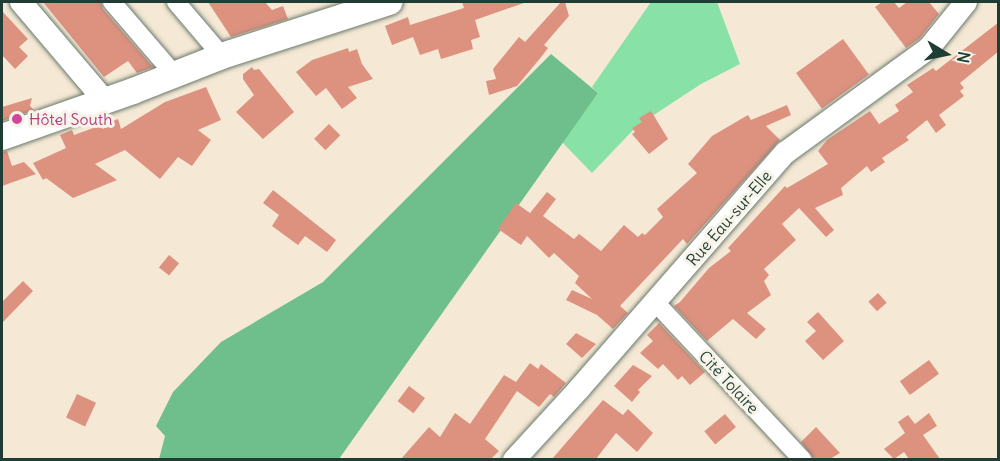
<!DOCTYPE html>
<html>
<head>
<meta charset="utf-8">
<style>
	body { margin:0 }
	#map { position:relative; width:1000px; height:461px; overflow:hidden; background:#f5e9d5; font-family:Delius,sans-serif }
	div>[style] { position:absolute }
	.green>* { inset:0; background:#88e1a6 }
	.forest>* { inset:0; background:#6ebf8b }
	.building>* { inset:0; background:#dd9280; transform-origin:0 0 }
	.roads { filter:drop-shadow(0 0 2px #6a796c) drop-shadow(0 0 2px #6a796c) }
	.minor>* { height:18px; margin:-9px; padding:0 9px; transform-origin:9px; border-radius:9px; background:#fff }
	.tertiary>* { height:22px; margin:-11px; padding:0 11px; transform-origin:11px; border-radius:11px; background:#fff }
	.secondary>* { height:26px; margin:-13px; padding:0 13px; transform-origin:13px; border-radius:13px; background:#fff }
	.dots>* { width:16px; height:16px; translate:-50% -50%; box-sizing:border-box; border:3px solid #f7f3e8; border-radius:50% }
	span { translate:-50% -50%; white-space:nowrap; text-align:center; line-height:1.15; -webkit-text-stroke:6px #f7f3e8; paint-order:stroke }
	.hotel-label { font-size:16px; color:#b23c85 }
	.left { translate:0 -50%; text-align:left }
	.street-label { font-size:16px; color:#1f3d34 }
	.frame { position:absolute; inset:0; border:3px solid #1f3d34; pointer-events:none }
	.north { position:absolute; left:916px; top:24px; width:60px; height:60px; -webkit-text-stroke:4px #f7f3e8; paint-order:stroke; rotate:100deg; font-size:16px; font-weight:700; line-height:24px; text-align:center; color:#1f3d34 }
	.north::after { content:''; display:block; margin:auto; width:21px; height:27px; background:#1f3d34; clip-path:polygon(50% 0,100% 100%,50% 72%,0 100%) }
</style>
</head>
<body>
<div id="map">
	<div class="green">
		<div style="clip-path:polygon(651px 2px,717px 2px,740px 64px,701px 84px,637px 126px,592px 173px,562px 142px,598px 93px,592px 87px)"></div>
	</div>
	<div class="forest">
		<div style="clip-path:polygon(551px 54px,598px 93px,339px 459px,159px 459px,165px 436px,156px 426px,173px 392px,221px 342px,323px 282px)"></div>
	</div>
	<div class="building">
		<div style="clip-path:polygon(43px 2px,101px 2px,103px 9px,153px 67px,137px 73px,128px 61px,104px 77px)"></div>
		<div style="clip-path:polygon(208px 2px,265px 2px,272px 10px,283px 6px,288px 19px,231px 37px)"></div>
		<div style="clip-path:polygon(462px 2px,524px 3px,475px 20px,480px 37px,471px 40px,473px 49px,441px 59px,438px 49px,420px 55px,413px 37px,392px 45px,385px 26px,408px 17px,410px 25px,464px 8px)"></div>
		<div style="clip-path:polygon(561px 2px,565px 2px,569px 16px,544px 45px,548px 48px,542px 56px,517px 86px,489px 95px,486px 81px,496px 79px,493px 69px,519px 37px,525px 42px)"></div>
		<div style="clip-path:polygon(882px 2px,894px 2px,899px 8px,907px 2px,929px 2px,939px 14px,920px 38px,906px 48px,875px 7px)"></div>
		<div style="clip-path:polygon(2px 11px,28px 39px,19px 47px,28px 56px,15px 69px,2px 55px)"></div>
		<div style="clip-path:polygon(999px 22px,999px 51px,960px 83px,964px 88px,960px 91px,964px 96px,939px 115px,946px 125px,936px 133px,927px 120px,906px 137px,909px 140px,882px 158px,885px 162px,871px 172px,867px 166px,841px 188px,843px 195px,815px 208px,834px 230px,826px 237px,799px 208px,782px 224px,796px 240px,764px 269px,769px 275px,764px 281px,771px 295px,747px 313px,766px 329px,756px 339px,733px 319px,707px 341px,674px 306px,680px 302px,709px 268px,731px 251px,728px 248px,785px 186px,787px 188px,828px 164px,818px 151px,827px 140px,870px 111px,879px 124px,899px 111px,895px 105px,913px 92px,907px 85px,933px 68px,936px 71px)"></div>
		<div style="left:843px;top:39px;width:44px;height:58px;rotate:54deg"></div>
		<div style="clip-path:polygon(348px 48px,349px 52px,357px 49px,362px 64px,373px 79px,348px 87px,357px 98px,342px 109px,326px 88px,316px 96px,296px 72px,312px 60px)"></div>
		<div style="clip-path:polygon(252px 67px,254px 70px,259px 69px,294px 112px,263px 139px,236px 112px,254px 95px,243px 79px,243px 74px)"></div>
		<div style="clip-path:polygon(206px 87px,221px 120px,198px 130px,211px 140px,192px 166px,178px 157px,160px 179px,125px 150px,95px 164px,117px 180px,73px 198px,46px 178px,43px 180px,33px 163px,66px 148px,60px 135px,72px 130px,74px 135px,118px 119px,121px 129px,165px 102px)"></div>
		<div style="clip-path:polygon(32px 98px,30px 106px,34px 110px,2px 121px,2px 107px)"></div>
		<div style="clip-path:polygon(787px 105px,791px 115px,766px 126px,780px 140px,687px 244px,683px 239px,620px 306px,628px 313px,613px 329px,597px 315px,566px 300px,572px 290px,592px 299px,575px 283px,579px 276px,554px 253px,549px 258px,527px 236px,521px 245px,498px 229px,516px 203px,530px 213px,547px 192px,556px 199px,543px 216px,574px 239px,579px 234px,601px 251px,624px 225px,638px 237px,642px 233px,645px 235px,663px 217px,657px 209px,697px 173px,688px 164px,712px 136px,748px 115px,751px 120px)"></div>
		<div style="clip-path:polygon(651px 111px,668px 139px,649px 154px,632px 134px,635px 132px,632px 128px,642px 122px,639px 118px)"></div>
		<div style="left:329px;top:124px;width:16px;height:21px;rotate:45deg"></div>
		<div style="clip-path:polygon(7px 151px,12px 166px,24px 162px,36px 174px,2px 186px,2px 152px)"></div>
		<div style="clip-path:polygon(273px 190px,336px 240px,327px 252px,305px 236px,298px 245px,272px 226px,279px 215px,263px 203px)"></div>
		<div style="left:169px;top:255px;width:13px;height:16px;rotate:39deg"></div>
		<div style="clip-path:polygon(23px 281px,33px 291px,2px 323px,2px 302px)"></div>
		<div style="left:878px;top:293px;width:13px;height:13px;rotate:48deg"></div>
		<div style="clip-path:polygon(818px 312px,844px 341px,823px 360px,805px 341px,816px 331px,807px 322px)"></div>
		<div style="clip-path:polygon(659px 323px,705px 372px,690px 385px,682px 376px,678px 380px,663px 364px,658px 369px,640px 353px,653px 341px,647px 335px)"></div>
		<div style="clip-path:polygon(576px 333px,596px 344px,582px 358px,566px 344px)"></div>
		<div style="left:929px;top:360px;width:17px;height:36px;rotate:54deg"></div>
		<div style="clip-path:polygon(530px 363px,538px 369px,541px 364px,566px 383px,554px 397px,550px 394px,539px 407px,517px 391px,485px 439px,499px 451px,491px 459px,401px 459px,429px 427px,440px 437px,455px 413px,470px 424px,504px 375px,516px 382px)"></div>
		<div style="clip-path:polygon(633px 365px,652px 376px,638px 390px,640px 392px,632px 402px,614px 386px)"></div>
		<div style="left:409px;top:386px;width:20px;height:19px;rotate:37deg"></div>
		<div style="left:77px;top:394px;width:21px;height:26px;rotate:25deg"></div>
		<div style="clip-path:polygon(603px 400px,623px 415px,628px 409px,653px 433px,637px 452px,616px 433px,596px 459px,552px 459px)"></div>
		<div style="clip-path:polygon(929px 413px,937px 426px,923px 435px,940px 459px,909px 459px,904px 452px,894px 459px,884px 449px,905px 433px,898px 422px,908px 415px,915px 424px)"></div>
		<div style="left:725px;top:414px;width:17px;height:27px;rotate:50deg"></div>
		<div style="clip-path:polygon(816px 427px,840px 453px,830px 459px,814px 459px,801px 442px)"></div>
	</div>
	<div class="roads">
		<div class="minor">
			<div style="left:112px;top:2px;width:95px;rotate:49.3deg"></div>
			<div style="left:176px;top:2px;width:71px;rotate:49.6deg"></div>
			<div style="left:655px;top:302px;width:216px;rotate:46.9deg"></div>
		</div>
		<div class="tertiary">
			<div style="left:21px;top:2px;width:130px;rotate:49.7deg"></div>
			<div style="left:514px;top:460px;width:96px;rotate:-47.5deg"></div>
			<div style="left:579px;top:389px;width:313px;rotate:-48.9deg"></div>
			<div style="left:785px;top:153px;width:178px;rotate:-36.1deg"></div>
			<div style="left:929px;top:48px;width:59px;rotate:-51.2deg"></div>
		</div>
		<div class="secondary">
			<div style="left:2px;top:137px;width:139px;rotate:-19.3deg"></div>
			<div style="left:133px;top:91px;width:96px;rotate:-21.5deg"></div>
			<div style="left:222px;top:56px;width:176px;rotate:-17.9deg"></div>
		</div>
	</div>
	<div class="dots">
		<div style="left:17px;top:119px;background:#d1479c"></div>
	</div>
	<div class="hotel-label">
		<span class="left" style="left:29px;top:119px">Hôtel South</span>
	</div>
	<div class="street-label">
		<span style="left:729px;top:218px;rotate:-49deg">Rue Eau-sur-Elle</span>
		<span style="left:729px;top:382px;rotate:47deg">Cité Tolaire</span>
	</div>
	<div class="frame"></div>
	<div class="north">N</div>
</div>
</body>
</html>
